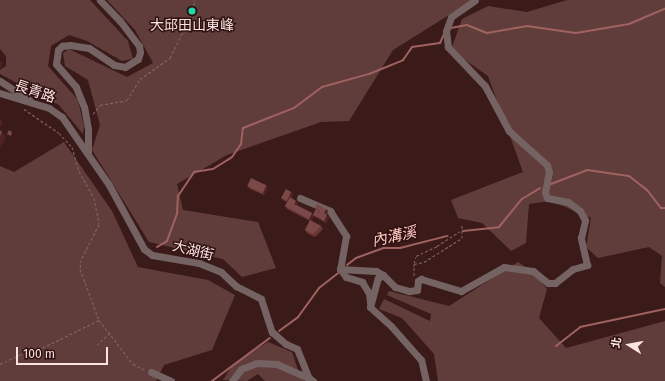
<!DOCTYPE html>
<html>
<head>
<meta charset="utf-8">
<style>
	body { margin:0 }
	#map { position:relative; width:665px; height:381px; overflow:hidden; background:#3a1b1a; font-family:"Fira Sans","Noto Sans TC",sans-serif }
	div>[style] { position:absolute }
	.green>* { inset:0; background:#603d3b }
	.stream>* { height:2px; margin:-1px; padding:0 1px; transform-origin:1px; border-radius:1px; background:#9f625f }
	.path>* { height:1px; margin-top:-0.5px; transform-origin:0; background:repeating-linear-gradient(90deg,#816664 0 3px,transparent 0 5px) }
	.minor>* { height:7px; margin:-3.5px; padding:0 3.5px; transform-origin:3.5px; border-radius:3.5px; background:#746362 }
	.wall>* { inset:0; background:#6a3534 }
	.shaded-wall>* { inset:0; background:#502322 }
	.building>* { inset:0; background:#794847; transform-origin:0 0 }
	.dots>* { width:11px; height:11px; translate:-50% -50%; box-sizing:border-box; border:2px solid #2f1211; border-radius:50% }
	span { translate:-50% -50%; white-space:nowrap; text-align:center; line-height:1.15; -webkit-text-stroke:3px #2f1211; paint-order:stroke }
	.poi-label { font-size:14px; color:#fae4e2 }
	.street-label { font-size:14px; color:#fae4e2 }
	.water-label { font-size:15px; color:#ffc6c2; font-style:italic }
	.north { position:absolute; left:609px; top:325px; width:40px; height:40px; -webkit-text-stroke:3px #2f1211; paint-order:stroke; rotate:281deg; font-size:11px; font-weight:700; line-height:16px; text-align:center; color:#fae4e2 }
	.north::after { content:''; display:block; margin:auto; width:14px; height:18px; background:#fae4e2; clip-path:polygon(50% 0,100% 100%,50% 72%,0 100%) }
	.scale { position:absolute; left:16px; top:347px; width:92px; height:18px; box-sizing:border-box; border:2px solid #fae4e2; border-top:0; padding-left:5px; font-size:12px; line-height:14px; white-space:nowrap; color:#fae4e2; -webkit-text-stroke:3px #2f1211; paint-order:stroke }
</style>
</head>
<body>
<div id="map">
	<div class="green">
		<div style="clip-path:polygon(0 0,90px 0,128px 41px,133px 59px,122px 61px,87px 41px,69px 35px,51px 46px,48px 66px,78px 100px,84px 126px,83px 134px,59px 105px,0 74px,0 70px,6px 66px,6px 56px,0 49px)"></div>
		<div style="clip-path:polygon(107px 0,473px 0,393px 50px,349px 121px,321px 122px,227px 155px,177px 184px,183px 210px,258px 222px,276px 268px,242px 277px,223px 259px,149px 242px,92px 150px,100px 125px,88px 80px,65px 66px,63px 53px,69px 49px,127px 77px,153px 63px,135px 30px)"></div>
		<div style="clip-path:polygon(567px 0,665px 0,665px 287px,660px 283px,662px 256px,649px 247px,598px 258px,586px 247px,591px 218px,551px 201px,529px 204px,526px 243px,511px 251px,482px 223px,458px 218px,451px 200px,523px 172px,488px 76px,451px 50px,462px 19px,488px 6px,527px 12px)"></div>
		<div style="clip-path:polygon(64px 142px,112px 211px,138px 267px,208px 280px,235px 295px,212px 350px,164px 365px,156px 381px,0 381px,0 166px,14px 172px)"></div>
		<div style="clip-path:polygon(518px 262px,533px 272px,547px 289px,539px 318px,566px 348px,665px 321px,665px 381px,438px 381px,434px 354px,402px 318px,379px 309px,384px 299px,430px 321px,431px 314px,387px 295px,389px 291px,449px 306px)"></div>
		<div style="clip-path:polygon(268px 342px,292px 352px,300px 376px,305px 381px,265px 381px,258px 374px,247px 381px,223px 380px,233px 364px)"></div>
	</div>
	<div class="stream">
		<div style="left:451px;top:28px;width:16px;rotate:-11deg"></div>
		<div style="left:467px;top:25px;width:22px;rotate:22deg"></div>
		<div style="left:487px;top:33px;width:41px;rotate:-9.9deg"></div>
		<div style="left:527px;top:26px;width:49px;rotate:8.1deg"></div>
		<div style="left:576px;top:33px;width:54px;rotate:-9.6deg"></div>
		<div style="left:629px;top:24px;width:39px;rotate:-23deg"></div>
		<div style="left:551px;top:184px;width:39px;rotate:-21deg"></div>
		<div style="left:587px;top:170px;width:42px;rotate:8.1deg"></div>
		<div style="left:629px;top:176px;width:23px;rotate:38deg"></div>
		<div style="left:647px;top:190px;width:23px;rotate:52deg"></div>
		<div style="left:661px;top:208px;width:4px"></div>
		<div style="left:463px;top:231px;width:36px;rotate:-6deg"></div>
		<div style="left:499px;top:227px;width:36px;rotate:-51deg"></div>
		<div style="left:522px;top:199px;width:21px;rotate:-31deg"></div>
		<div style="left:157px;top:247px;width:12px;rotate:-31deg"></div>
		<div style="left:167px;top:241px;width:30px;rotate:-70deg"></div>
		<div style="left:177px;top:213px;width:17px;rotate:-87deg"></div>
		<div style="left:178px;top:196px;width:29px;rotate:-56deg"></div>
		<div style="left:194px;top:172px;width:19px;rotate:-9deg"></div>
		<div style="left:213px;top:169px;width:22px;rotate:-32deg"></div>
		<div style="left:232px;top:157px;width:16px;rotate:-55deg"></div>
		<div style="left:241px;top:144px;width:16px;rotate:-83deg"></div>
		<div style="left:243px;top:128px;width:55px;rotate:-21.4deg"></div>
		<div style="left:294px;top:108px;width:35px;rotate:-37deg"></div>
		<div style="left:322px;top:87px;width:49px;rotate:-15.5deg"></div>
		<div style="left:369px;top:74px;width:37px;rotate:-22deg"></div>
		<div style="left:403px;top:60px;width:16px;rotate:-55deg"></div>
		<div style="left:412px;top:47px;width:28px;rotate:-8deg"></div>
		<div style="left:440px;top:43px;width:10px;rotate:-66deg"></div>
		<div style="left:347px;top:265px;width:11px;rotate:-38deg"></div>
		<div style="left:356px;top:258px;width:30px;rotate:-20deg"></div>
		<div style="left:384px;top:248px;width:16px"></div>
		<div style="left:400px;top:248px;width:49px;rotate:-14.3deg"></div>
		<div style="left:279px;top:331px;width:24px;rotate:-36deg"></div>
		<div style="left:298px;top:317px;width:36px;rotate:-54deg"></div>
		<div style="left:319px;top:288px;width:24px;rotate:-38deg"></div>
		<div style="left:556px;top:346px;width:31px;rotate:-38deg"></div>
		<div style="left:580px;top:327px;width:87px;rotate:-12deg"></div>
		<div style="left:212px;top:381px;width:72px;rotate:-36.6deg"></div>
	</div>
	<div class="path">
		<div style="left:24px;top:109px;width:42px;rotate:34.4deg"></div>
		<div style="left:59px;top:133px;width:19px;rotate:47deg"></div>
		<div style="left:72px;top:147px;width:25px;rotate:74deg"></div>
		<div style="left:79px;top:171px;width:31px;rotate:61deg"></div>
		<div style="left:94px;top:198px;width:26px;rotate:79deg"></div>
		<div style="left:99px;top:224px;width:40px;rotate:116.6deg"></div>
		<div style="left:81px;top:260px;width:9px;rotate:96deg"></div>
		<div style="left:80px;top:269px;width:54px;rotate:69.6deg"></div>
		<div style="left:99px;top:320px;width:56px;rotate:52.3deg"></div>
		<div style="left:133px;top:364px;width:13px;rotate:27deg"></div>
		<div style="left:93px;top:114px;width:11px;rotate:-52deg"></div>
		<div style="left:100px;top:105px;width:27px;rotate:-10deg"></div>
		<div style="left:127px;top:100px;width:25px;rotate:-58deg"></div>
		<div style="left:140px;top:79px;width:37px;rotate:-35deg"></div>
		<div style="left:170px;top:58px;width:48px;rotate:-64deg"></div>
		<div style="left:191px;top:15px;width:16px;rotate:-75deg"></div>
		<div style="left:416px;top:256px;width:23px;rotate:-25deg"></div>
		<div style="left:437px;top:246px;width:27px;rotate:-33deg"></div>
		<div style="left:414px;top:263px;width:6px;rotate:-72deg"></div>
		<div style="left:414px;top:276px;width:12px;rotate:-90deg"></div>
		<div style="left:414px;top:264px;width:10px;rotate:-11deg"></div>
		<div style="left:424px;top:262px;width:45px;rotate:-32.3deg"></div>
		<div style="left:462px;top:238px;width:13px;rotate:-90deg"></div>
		<div style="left:97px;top:345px;width:18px;rotate:-43deg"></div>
		<div style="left:0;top:364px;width:21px;rotate:-25deg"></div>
		<div style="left:19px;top:355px;width:20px;rotate:-15deg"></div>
		<div style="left:38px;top:350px;width:68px;rotate:-26.2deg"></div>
	</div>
	<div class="minor">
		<div style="left:0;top:81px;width:35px;rotate:33deg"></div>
		<div style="left:0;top:93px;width:51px;rotate:17deg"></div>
		<div style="left:49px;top:108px;width:16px;rotate:35deg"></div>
		<div style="left:62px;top:117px;width:83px;rotate:55.3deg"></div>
		<div style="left:109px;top:185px;width:73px;rotate:61.3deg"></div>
		<div style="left:144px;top:249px;width:10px;rotate:37deg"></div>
		<div style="left:152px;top:255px;width:48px;rotate:9.7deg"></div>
		<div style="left:199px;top:263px;width:24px;rotate:22deg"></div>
		<div style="left:221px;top:272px;width:21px;rotate:43deg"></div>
		<div style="left:236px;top:286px;width:28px;rotate:27deg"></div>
		<div style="left:261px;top:299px;width:35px;rotate:72deg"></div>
		<div style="left:272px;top:332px;width:18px;rotate:41deg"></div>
		<div style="left:286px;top:344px;width:12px;rotate:24deg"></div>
		<div style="left:297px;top:349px;width:31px;rotate:68deg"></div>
		<div style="left:309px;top:378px;width:5px;rotate:37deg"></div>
		<div style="left:88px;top:154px;width:25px;rotate:-90deg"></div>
		<div style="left:88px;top:129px;width:22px;rotate:-100deg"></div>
		<div style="left:84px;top:107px;width:22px;rotate:-112deg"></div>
		<div style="left:76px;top:87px;width:30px;rotate:-131deg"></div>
		<div style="left:56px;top:64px;width:14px;rotate:-82deg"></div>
		<div style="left:58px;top:50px;width:6px;rotate:-45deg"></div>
		<div style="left:62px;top:46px;width:8px;rotate:-7deg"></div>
		<div style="left:70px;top:45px;width:19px;rotate:9deg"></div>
		<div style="left:89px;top:48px;width:30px;rotate:34deg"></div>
		<div style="left:114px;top:65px;width:11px;rotate:10deg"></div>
		<div style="left:125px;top:67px;width:15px;rotate:-32deg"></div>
		<div style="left:138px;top:59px;width:7px;rotate:-74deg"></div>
		<div style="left:140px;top:52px;width:6px;rotate:-99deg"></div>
		<div style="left:139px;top:46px;width:31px;rotate:-127deg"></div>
		<div style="left:120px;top:21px;width:29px;rotate:-134deg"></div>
		<div style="left:300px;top:198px;width:33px;rotate:23deg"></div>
		<div style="left:330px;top:211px;width:30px;rotate:57deg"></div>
		<div style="left:346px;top:236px;width:34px;rotate:100deg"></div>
		<div style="left:340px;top:269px;width:10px;rotate:53deg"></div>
		<div style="left:346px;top:277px;width:17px;rotate:17deg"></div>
		<div style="left:362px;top:282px;width:13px;rotate:58deg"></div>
		<div style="left:369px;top:293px;width:10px;rotate:84deg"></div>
		<div style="left:340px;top:269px;width:36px;rotate:3deg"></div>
		<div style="left:376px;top:271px;width:8px;rotate:30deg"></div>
		<div style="left:151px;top:372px;width:22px;rotate:24deg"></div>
		<div style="left:232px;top:381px;width:15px;rotate:-53deg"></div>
		<div style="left:241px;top:369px;width:17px;rotate:-21deg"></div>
		<div style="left:257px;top:363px;width:20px;rotate:3deg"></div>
		<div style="left:277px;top:364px;width:35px;rotate:24deg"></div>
		<div style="left:426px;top:381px;width:22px;rotate:-103deg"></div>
		<div style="left:421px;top:360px;width:45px;rotate:-131.4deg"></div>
		<div style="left:391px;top:326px;width:28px;rotate:-138deg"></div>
		<div style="left:370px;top:307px;width:30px;rotate:-75deg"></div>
		<div style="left:378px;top:278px;width:6px;rotate:-31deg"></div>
		<div style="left:383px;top:275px;width:17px;rotate:45deg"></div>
		<div style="left:395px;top:287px;width:15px;rotate:16deg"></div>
		<div style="left:409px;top:291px;width:8px;rotate:-7deg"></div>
		<div style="left:417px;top:290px;width:9px;rotate:-84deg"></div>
		<div style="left:418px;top:281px;width:4px;rotate:-34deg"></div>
		<div style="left:421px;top:279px;width:42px;rotate:16.7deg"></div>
		<div style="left:461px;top:291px;width:49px;rotate:-29.2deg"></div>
		<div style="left:504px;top:267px;width:29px;rotate:8deg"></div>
		<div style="left:533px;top:271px;width:19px;rotate:39deg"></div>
		<div style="left:548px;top:283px;width:7px"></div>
		<div style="left:555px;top:283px;width:23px;rotate:-38deg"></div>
		<div style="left:573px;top:269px;width:15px;rotate:-16deg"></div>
		<div style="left:587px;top:265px;width:28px;rotate:-103deg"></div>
		<div style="left:581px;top:238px;width:18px;rotate:-77deg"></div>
		<div style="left:585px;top:220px;width:10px;rotate:-119deg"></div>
		<div style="left:580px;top:211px;width:15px;rotate:-143deg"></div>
		<div style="left:568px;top:202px;width:21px;rotate:-169deg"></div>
		<div style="left:547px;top:198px;width:6px;rotate:-108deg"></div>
		<div style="left:545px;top:192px;width:20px;rotate:-79deg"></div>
		<div style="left:549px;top:172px;width:7px;rotate:-106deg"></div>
		<div style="left:547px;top:165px;width:51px;rotate:-138.2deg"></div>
		<div style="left:509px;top:131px;width:51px;rotate:-118.1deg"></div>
		<div style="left:485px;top:86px;width:54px;rotate:-133.5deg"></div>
		<div style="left:448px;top:47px;width:16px;rotate:-97deg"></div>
		<div style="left:446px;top:31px;width:15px;rotate:-70deg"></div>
		<div style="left:451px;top:17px;width:29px;rotate:-35deg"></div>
	</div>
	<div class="wall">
		<div style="clip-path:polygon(248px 186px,268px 187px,264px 195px,250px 189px)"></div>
		<div style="clip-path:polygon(291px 192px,293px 194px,291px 198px,298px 203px,297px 205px,312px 213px,313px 215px,316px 209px,315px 208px,328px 211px,326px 215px,329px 218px,326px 223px,314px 216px,311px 221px,321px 226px,323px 229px,315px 237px,307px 233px,305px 230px,310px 221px,287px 209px,285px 206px,287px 202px,283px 200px,281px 198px)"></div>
	</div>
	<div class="shaded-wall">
		<div style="clip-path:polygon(1px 61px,3px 63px,0 68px,0 62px)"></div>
		<div style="clip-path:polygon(0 118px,3px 123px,0 127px)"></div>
		<div style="clip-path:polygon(2px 132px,6px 137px,0 149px,0 136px)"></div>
		<div style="clip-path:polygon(266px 185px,268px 187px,264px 195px,263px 192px)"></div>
		<div style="clip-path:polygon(291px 192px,293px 194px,288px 203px,287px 201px)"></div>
		<div style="clip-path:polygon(296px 201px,298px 203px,296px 206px,294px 204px)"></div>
		<div style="clip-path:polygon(326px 209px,328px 211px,326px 216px,324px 213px)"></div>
		<div style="clip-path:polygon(312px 213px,314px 216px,310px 222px,309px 219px)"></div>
		<div style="clip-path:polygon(327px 215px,329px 218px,326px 223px,324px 221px)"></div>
	</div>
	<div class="building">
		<div style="clip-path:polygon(0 130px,2px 132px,0 136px)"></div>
		<div style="clip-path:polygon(9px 130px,12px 132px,11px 136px,7px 134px)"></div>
		<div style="left:251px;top:178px;width:17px;height:9px;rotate:25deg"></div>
		<div style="clip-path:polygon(286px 189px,291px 192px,287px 201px,281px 198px)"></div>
		<div style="clip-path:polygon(290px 197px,296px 201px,294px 204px,312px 213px,309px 219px,285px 206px)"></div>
		<div style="clip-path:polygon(317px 204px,326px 209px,324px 213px,327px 215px,324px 221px,317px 216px,320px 211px,315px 208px)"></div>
		<div style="clip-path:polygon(316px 209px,319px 211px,317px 217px,313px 215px)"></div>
		<div style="clip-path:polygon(310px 220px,321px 226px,313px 234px,305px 230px)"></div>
	</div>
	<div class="dots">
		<div style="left:192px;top:11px;background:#24d5af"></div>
	</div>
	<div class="poi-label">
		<span style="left:192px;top:26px">大邱田山東峰</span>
	</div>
	<div class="street-label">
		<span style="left:35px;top:92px;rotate:19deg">長青路</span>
		<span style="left:193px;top:251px;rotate:14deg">大湖街</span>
	</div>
	<div class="water-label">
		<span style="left:394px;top:237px;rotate:-12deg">內溝溪</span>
	</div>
	<div class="north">北</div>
	<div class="scale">100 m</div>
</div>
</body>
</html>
